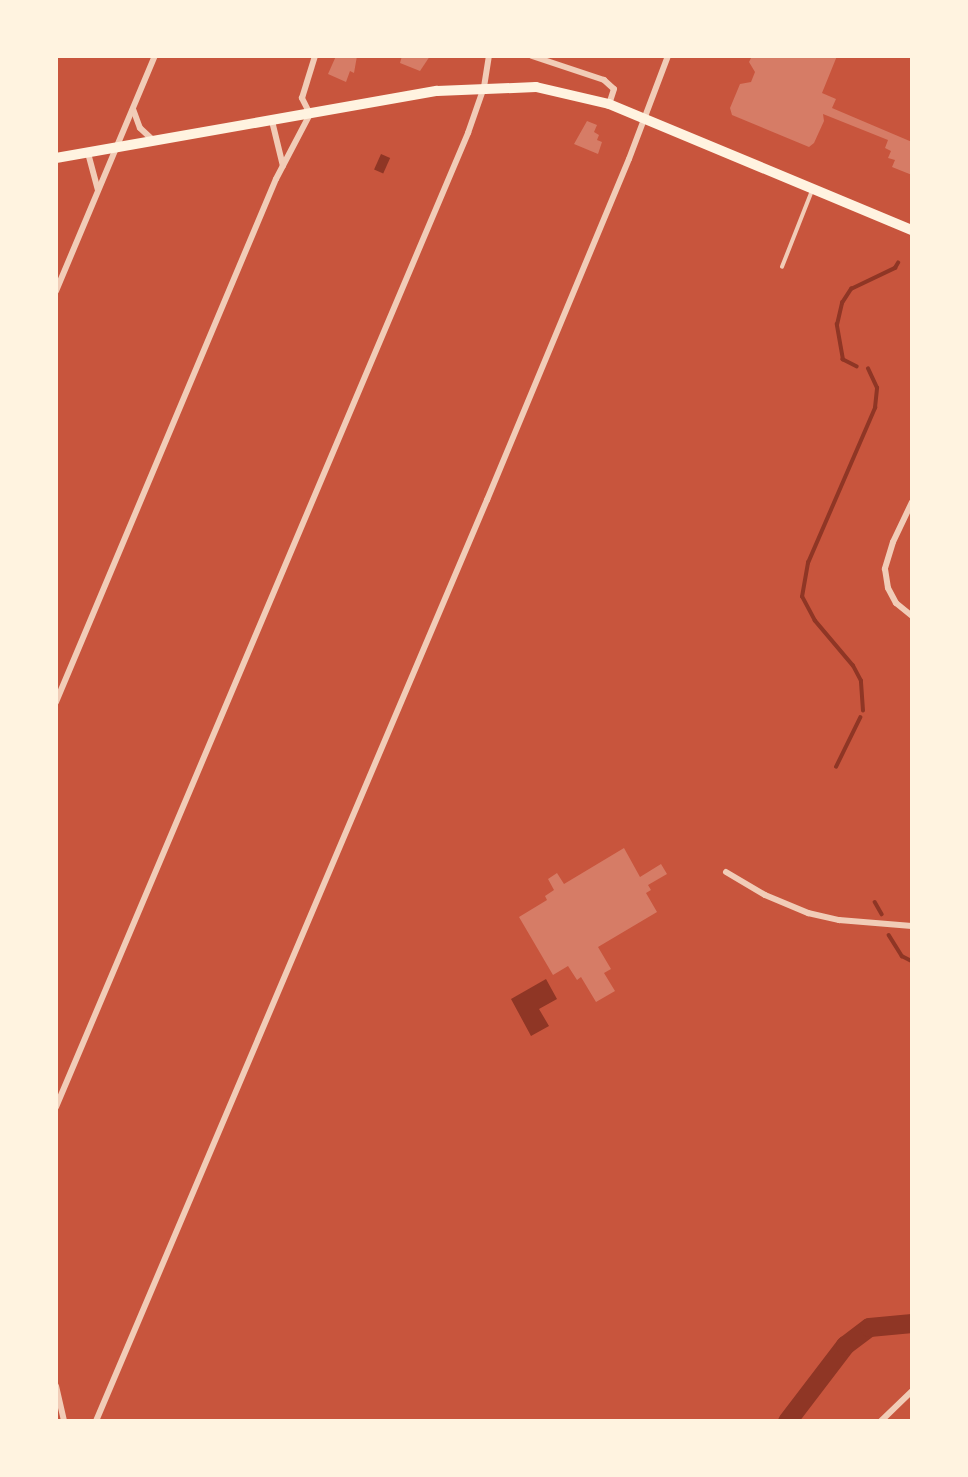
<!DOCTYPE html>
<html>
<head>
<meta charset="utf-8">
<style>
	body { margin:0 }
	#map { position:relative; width:968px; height:1477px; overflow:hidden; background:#c8553d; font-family:"PT Sans",sans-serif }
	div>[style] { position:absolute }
	.water>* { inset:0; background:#8f3625; transform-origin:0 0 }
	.stream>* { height:3.5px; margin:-1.75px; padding:0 1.75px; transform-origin:1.75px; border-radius:1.75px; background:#8f3625 }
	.river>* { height:19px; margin:-9.5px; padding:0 9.5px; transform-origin:9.5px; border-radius:9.5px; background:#8f3625 }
	.building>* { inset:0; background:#d67c66 }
	.service>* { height:3.5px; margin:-1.75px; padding:0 1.75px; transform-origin:1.75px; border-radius:1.75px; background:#f1ccb7 }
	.minor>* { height:6px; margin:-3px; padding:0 3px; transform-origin:3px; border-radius:3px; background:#f1ccb7 }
	.trunk>* { height:10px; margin:-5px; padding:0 5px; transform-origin:5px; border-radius:5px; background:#fff3e0 }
	span { translate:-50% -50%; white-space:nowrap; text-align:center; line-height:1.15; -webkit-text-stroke:5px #fff3e0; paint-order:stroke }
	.frame { position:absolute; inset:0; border:58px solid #fff3e0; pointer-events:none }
</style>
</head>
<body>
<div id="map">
	<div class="water">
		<div style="left:381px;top:154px;width:10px;height:17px;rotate:24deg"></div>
		<div style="clip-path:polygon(546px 979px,557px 999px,539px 1009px,549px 1026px,531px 1036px,511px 999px)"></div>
	</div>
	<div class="stream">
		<div style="left:857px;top:367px;width:16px;rotate:-153deg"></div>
		<div style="left:843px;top:360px;width:36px;rotate:-100deg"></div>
		<div style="left:837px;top:325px;width:23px;rotate:-77deg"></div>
		<div style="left:842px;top:303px;width:17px;rotate:-57deg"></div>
		<div style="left:851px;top:289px;width:49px;rotate:-25.5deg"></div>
		<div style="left:895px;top:268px;width:6px;rotate:-59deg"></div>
		<div style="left:863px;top:711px;width:30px;rotate:-94deg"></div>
		<div style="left:861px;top:681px;width:17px;rotate:-118deg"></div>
		<div style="left:853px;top:666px;width:59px;rotate:-130.2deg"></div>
		<div style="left:815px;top:621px;width:27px;rotate:-118deg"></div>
		<div style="left:802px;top:597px;width:35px;rotate:-80deg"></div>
		<div style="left:808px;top:563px;width:169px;rotate:-66.6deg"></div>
		<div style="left:875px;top:408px;width:20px;rotate:-84deg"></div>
		<div style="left:877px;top:388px;width:21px;rotate:-115deg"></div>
		<div style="left:836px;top:767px;width:55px;rotate:-63.9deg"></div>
		<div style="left:875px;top:902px;width:14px;rotate:60deg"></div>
		<div style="left:889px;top:935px;width:25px;rotate:58deg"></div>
		<div style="left:902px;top:956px;width:11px;rotate:27deg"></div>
	</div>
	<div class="river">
		<div style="left:787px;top:1421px;width:96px;rotate:-52.7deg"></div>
		<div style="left:845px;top:1345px;width:30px;rotate:-37deg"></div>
		<div style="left:869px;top:1327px;width:43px;rotate:-5.3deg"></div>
	</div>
	<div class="building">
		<div style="clip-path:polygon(336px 56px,357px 56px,354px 73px,350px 71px,346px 82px,328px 74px)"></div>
		<div style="clip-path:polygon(402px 56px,430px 56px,420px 71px,400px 63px)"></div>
		<div style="clip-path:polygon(752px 56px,837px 56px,822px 93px,836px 99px,832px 108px,912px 142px,912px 175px,892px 167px,895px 160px,888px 158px,891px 151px,885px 148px,888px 140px,823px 114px,824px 121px,814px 143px,809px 147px,732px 115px,730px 108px,740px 84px,751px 82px,755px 72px,749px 62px)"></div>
		<div style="clip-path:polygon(587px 121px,597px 125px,594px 132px,599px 135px,597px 140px,602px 142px,598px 154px,574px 144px)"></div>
		<div style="clip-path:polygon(624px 848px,640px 877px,661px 864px,667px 874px,648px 885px,651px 890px,646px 893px,657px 912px,598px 947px,611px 969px,604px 973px,615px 991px,596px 1002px,581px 977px,577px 980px,568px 966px,553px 975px,519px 917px,547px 900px,545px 896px,554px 890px,548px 879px,557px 873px,564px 884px)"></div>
	</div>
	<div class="service">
		<div style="left:782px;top:267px;width:82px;rotate:-68.5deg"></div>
	</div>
	<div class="minor">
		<div style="left:532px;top:56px;width:76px;rotate:18.4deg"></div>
		<div style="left:604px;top:80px;width:13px;rotate:42deg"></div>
		<div style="left:614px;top:89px;width:16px;rotate:108deg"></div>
		<div style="left:133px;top:109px;width:20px;rotate:70deg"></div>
		<div style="left:140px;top:128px;width:18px;rotate:43deg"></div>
		<div style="left:272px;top:121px;width:46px;rotate:76.3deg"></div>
		<div style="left:88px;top:153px;width:38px;rotate:75deg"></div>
		<div style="left:56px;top:291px;width:255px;rotate:-67.2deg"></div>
		<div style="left:912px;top:502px;width:44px;rotate:115.4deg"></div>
		<div style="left:893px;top:542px;width:28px;rotate:107deg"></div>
		<div style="left:885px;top:569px;width:19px;rotate:81deg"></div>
		<div style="left:888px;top:588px;width:17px;rotate:62deg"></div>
		<div style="left:896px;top:603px;width:21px;rotate:39deg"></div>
		<div style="left:56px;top:702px;width:567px;rotate:-67.19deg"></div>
		<div style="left:276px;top:179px;width:73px;rotate:-62.4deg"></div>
		<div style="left:310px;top:114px;width:18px;rotate:-117deg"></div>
		<div style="left:302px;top:98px;width:44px;rotate:-72.8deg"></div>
		<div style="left:726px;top:872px;width:45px;rotate:30.5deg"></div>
		<div style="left:765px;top:895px;width:47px;rotate:22.7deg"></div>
		<div style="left:808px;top:913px;width:32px;rotate:13deg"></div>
		<div style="left:839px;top:920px;width:73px;rotate:4.7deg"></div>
		<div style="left:56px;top:1107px;width:1058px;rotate:-67.07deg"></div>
		<div style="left:468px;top:133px;width:49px;rotate:-70.8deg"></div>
		<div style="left:484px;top:87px;width:31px;rotate:-81deg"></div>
		<div style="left:56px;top:1386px;width:36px;rotate:77deg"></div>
		<div style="left:96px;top:1421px;width:1001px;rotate:-67deg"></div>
		<div style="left:487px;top:500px;width:369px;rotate:-67.4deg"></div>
		<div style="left:629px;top:159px;width:110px;rotate:-69.3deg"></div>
		<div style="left:881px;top:1421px;width:43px;rotate:-44.1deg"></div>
	</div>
	<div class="trunk">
		<div style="left:56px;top:158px;width:387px;rotate:-10deg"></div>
		<div style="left:437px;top:91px;width:99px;rotate:-2.3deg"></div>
		<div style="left:536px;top:87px;width:75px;rotate:13.1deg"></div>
		<div style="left:609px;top:104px;width:328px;rotate:22.6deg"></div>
	</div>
	<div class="frame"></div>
</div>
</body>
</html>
